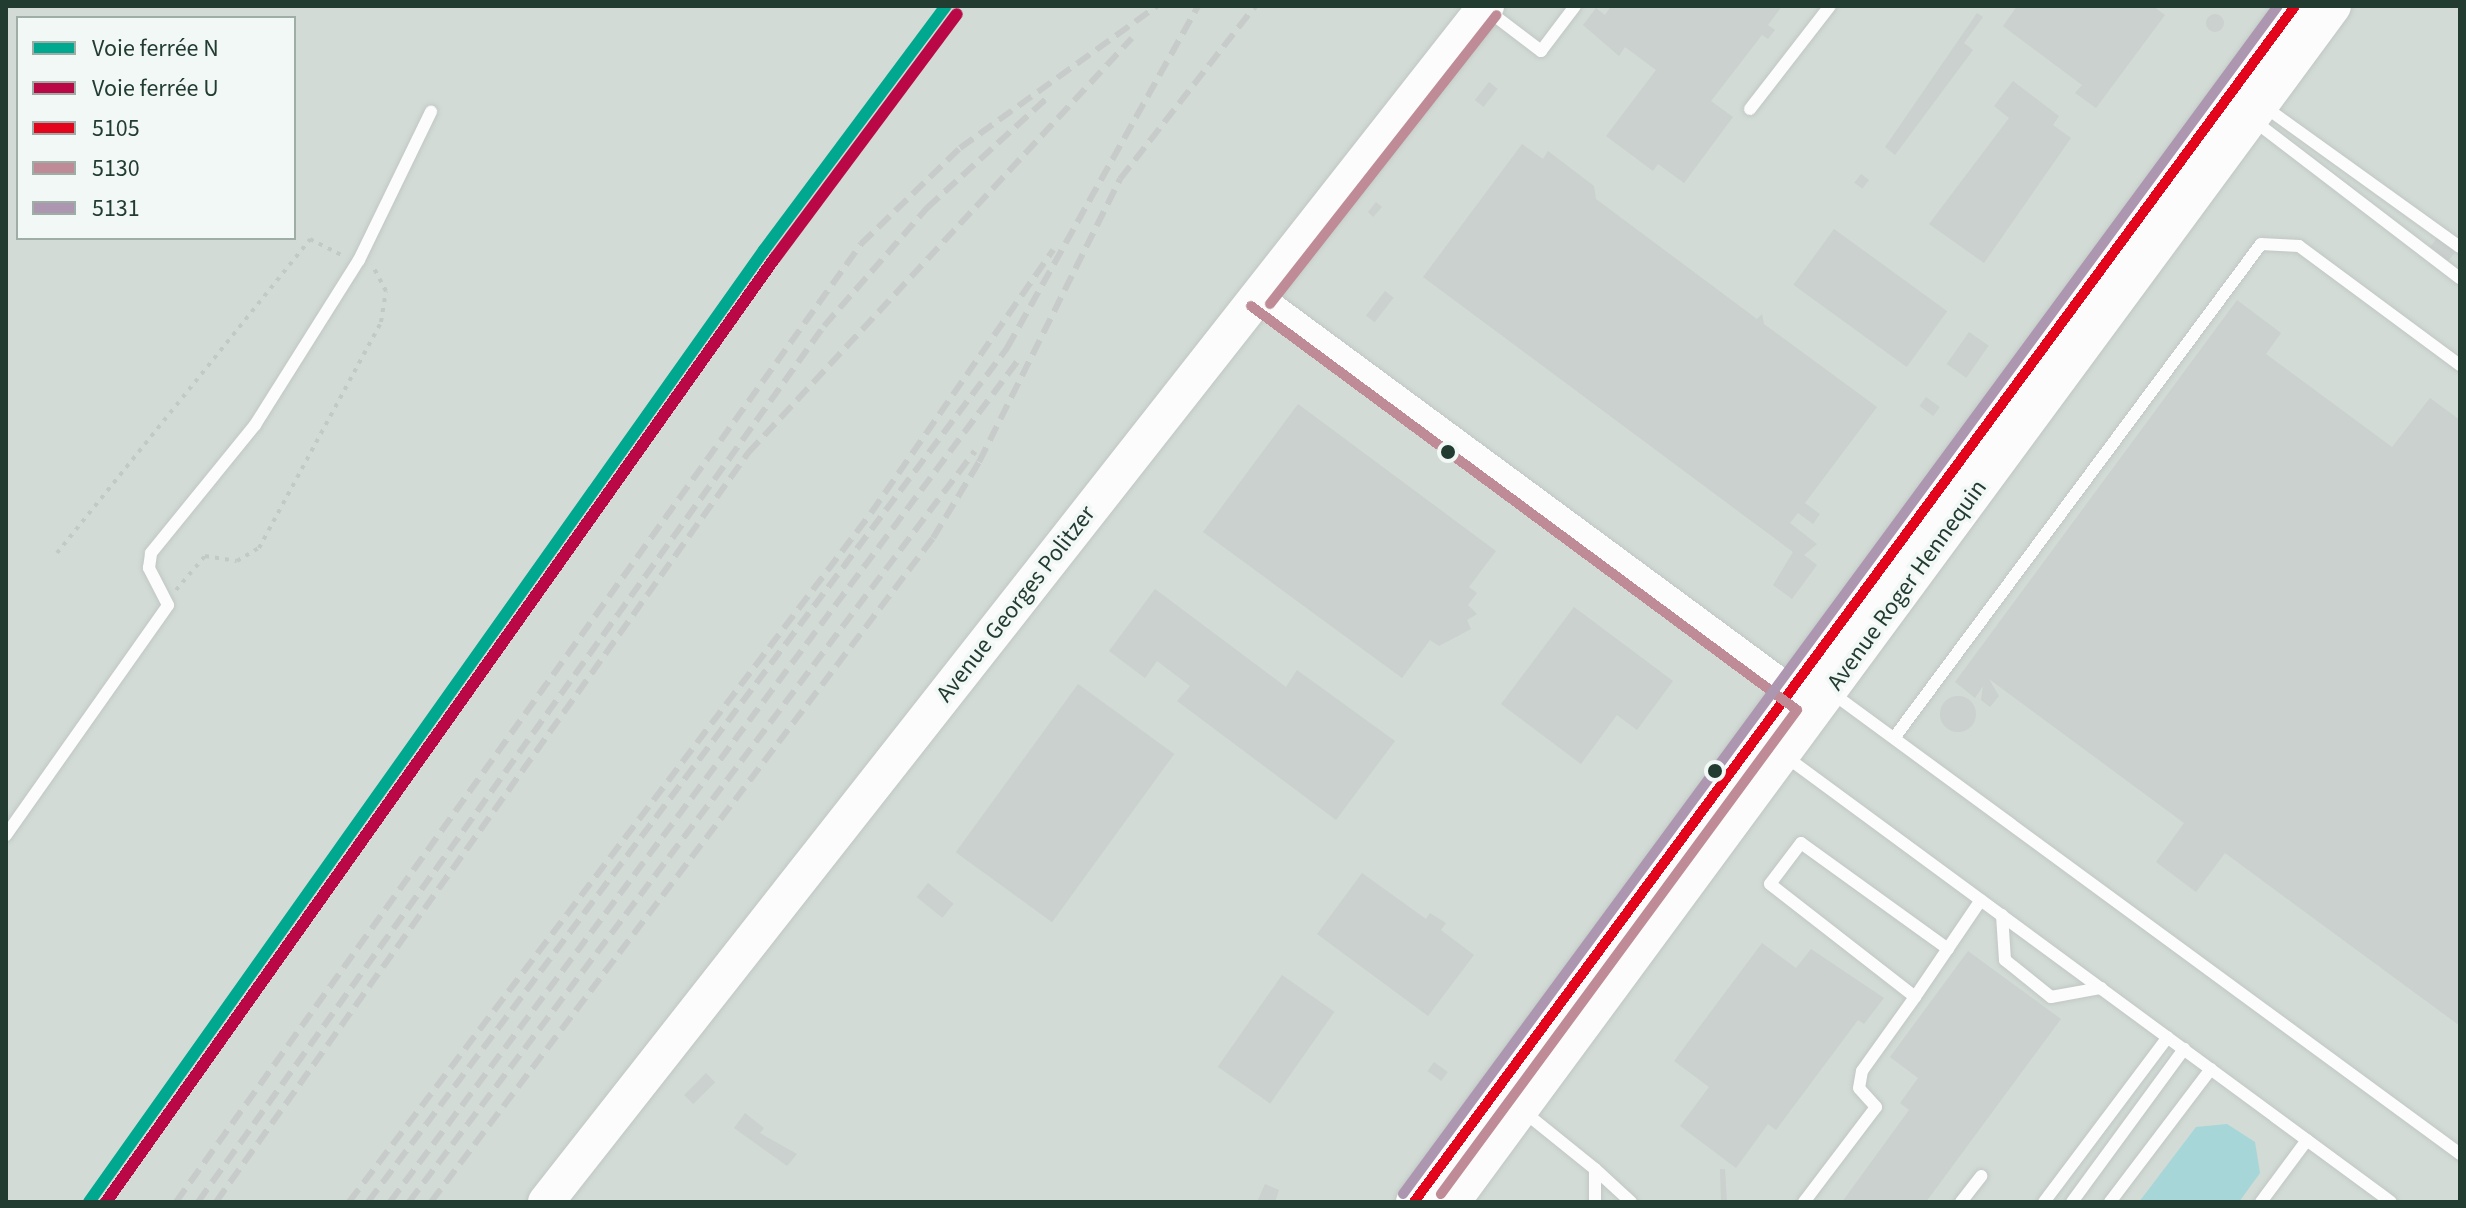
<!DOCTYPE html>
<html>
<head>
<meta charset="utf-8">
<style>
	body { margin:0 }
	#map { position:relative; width:2466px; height:1208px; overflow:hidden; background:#e4eae7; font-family:"Source Sans 3",sans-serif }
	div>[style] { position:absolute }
	.built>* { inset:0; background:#d2dbd6 }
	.water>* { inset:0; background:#a6d6d7 }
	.building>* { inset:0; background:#cbd1ce; transform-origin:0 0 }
	.round { border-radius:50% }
	.path>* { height:4px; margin-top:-2px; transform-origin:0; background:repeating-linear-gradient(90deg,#c1cac5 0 4px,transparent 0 10px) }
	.roads { filter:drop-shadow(0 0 2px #c1c7c4) drop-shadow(0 0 2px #c1c7c4) }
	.lane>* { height:12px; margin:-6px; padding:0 6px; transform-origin:6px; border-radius:6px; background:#fbfcfb }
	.street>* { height:24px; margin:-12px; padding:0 12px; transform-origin:12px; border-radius:12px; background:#fbfcfb }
	.secondary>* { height:36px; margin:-18px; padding:0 18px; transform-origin:18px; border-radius:18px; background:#fbfcfb }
	.rail>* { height:6px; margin-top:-3px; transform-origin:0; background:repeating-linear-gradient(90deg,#c7cbc9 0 16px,transparent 0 24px) }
	.bus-1>* { height:10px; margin:-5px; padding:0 5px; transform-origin:5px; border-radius:5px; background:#e3051b }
	.bus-2>* { height:10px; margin:-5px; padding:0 5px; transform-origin:5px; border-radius:5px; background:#be8b96 }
	.bus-3>* { height:10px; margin:-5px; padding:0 5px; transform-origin:5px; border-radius:5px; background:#ac96b0 }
	.rail-1>* { height:12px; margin:-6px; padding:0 6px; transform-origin:6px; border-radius:6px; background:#00a88f }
	.rail-2>* { height:12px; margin:-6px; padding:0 6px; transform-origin:6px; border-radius:6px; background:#b90845 }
	.dots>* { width:22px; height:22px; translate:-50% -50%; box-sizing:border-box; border:4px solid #f2f8f5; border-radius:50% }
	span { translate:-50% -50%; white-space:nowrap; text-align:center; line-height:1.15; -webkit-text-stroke:7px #f2f8f5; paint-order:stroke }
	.street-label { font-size:24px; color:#223c32 }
	.frame { position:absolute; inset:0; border:8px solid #223c32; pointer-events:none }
	.legend { position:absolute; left:16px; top:16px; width:280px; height:224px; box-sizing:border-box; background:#f2f8f5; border:2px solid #9fada7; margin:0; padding:10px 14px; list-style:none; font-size:24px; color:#223c32 }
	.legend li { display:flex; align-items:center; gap:16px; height:40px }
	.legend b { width:40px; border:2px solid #9fada7 }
</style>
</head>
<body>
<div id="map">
	<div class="built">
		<div style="clip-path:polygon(evenodd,6px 6px,2460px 6px,2460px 1202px,6px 1202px,6px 6px,18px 18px,294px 18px,294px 238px,18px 238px,18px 18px)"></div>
	</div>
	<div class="water">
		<div style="clip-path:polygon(2227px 1124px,2255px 1142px,2260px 1173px,2239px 1202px,2139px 1202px,2196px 1127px)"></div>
	</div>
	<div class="building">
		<div style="clip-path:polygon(1611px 6px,1782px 6px,1768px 25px,1775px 30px,1768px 39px,1762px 35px,1711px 101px,1733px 117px,1684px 183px,1658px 164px,1653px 171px,1606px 136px,1656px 70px,1625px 47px,1619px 56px,1583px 25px,1596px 8px,1605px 15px)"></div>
		<div style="clip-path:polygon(2017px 6px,2153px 6px,2165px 15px,2096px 108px,2075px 93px,2082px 85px,2003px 26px)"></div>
		<div style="clip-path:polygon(1977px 13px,1983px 17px,1964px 43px,1973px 50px,1895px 155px,1885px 147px)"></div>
		<div class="round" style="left:2206px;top:14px;width:18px;height:18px"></div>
		<div style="clip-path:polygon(2013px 81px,2059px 116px,2053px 125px,2071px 138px,1984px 263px,1929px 224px,2009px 118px,1994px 106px)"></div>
		<div style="left:1489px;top:82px;width:11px;height:23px;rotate:38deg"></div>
		<div style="clip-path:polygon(1522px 144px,1543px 159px,1548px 151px,1594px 186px,1596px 199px,1757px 319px,1762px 314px,1764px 324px,1877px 407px,1805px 503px,1820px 514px,1813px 524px,1798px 513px,1790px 523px,1817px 544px,1804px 555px,1817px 565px,1792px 599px,1773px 585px,1793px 552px,1423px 277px)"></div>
		<div style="left:1861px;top:174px;width:10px;height:11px;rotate:37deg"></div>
		<div style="clip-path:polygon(1376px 202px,1382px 207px,1373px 217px,1368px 212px)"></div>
		<div style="left:1834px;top:229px;width:140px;height:69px;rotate:36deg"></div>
		<div style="left:2437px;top:238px;width:23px;height:11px;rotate:38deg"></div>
		<div style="left:1385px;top:291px;width:11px;height:31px;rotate:38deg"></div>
		<div style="clip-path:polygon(2237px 300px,2281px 333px,2266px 354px,2392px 447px,2430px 398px,2460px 420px,2460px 1026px,2225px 853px,2196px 892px,2156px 862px,2184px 823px,1989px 679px,1999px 696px,1990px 707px,1981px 700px,1983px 686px,1975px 698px,1955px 682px)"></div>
		<div style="left:1969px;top:332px;width:24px;height:39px;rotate:35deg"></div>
		<div style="left:1926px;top:397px;width:17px;height:11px;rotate:36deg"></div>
		<div style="clip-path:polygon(1298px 404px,1496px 551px,1469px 587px,1477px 593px,1468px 605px,1477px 614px,1467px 620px,1471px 629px,1439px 646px,1430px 640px,1402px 678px,1203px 532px)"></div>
		<div style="clip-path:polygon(1155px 589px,1286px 687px,1297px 670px,1395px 741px,1336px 820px,1177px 701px,1190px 686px,1157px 661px,1145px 678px,1109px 651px)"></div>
		<div style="clip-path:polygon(1574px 607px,1673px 681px,1637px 730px,1617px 715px,1581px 764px,1501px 704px)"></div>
		<div style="left:1078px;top:684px;width:119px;height:208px;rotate:36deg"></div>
		<div class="round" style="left:1940px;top:696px;width:36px;height:36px"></div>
		<div style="clip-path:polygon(1362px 873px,1426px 919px,1430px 913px,1446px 923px,1441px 930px,1474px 955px,1428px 1016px,1317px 934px)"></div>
		<div style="left:928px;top:883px;width:33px;height:18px;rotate:39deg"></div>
		<div style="clip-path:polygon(1762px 943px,1796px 968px,1811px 949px,1884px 998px,1864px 1024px,1858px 1020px,1776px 1130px,1768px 1124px,1736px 1168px,1680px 1126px,1709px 1087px,1674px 1061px)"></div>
		<div style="clip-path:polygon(1968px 951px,2061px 1019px,1926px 1202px,1842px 1202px,1909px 1110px,1900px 1103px,1918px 1078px,1890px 1057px)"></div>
		<div style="left:1282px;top:975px;width:64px;height:112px;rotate:35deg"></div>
		<div style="left:1434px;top:1062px;width:17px;height:11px;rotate:36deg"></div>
		<div style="left:706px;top:1073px;width:13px;height:31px;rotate:45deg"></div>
		<div style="clip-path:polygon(745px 1113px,764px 1128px,760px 1133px,797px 1154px,787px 1166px,734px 1128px)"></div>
		<div style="clip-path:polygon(1720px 1169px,1725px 1169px,1727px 1202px,1721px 1202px)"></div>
		<div style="clip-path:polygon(1265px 1184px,1279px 1190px,1275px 1202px,1257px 1202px)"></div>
	</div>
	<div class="path">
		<div style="left:57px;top:553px;width:403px;rotate:-51.1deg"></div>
		<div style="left:310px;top:239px;width:39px;rotate:27deg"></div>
		<div style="left:176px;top:590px;width:45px;rotate:-49.5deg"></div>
		<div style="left:205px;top:556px;width:32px;rotate:9deg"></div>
		<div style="left:237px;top:561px;width:26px;rotate:-31deg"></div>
		<div style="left:259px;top:548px;width:257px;rotate:-61.6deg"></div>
		<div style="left:381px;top:322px;width:31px;rotate:-81deg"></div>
		<div style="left:386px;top:291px;width:30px;rotate:-118deg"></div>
	</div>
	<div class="roads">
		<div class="lane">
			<div style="left:1487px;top:10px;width:68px;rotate:37.2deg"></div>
			<div style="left:1541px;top:51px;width:56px;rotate:-52.9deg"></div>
			<div style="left:2265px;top:107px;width:240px;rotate:35.7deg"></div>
			<div style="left:1750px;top:109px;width:130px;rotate:-52.2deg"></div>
			<div style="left:2253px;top:120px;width:260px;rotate:37.4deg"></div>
			<div style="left:1832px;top:693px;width:779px;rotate:36.28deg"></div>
			<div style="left:1894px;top:738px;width:615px;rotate:-53.39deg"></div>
			<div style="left:2261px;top:244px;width:38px;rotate:3deg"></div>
			<div style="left:2299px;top:246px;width:200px;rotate:36.5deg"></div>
			<div style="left:1785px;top:756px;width:752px;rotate:36.35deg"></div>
			<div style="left:6px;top:835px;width:281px;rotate:-54.8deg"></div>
			<div style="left:168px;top:605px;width:42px;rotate:-117.2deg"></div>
			<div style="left:149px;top:568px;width:15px;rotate:-82deg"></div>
			<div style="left:151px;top:553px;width:165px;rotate:-50.9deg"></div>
			<div style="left:255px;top:425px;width:195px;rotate:-57.8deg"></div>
			<div style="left:359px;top:260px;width:165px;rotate:-64.1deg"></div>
			<div style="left:2002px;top:915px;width:45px;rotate:86.2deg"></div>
			<div style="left:2005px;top:960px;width:59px;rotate:38.8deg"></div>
			<div style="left:2051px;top:997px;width:51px;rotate:-10.2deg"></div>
			<div style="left:1948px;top:949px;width:181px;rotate:-144.2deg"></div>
			<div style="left:1801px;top:843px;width:51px;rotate:127.1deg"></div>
			<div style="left:1770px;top:884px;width:184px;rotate:37.9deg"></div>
			<div style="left:1915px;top:997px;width:117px;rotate:-55.8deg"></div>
			<div style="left:1523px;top:1111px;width:92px;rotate:38.9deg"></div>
			<div style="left:1595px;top:1202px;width:33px;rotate:-90deg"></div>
			<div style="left:1595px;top:1169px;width:49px;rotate:42.5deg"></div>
			<div style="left:1804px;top:1202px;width:119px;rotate:-52.8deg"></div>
			<div style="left:1876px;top:1107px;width:25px;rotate:-132deg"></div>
			<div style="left:1859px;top:1088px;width:17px;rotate:-80deg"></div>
			<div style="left:1862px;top:1071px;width:91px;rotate:-54.4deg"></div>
			<div style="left:1961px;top:1202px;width:33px;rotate:-52deg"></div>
			<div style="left:2044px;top:1202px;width:206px;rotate:-53.1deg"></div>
			<div style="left:2072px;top:1202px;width:190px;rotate:-53.8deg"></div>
			<div style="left:2110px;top:1202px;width:167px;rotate:-52.8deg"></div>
			<div style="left:2261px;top:1202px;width:77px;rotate:-53.4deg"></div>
		</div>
		<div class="street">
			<div style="left:1259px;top:295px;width:677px;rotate:36.41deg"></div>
		</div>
		<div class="secondary">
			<div style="left:546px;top:1202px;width:1521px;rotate:-51.83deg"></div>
			<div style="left:1414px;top:1202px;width:1485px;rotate:-53.62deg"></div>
			<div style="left:1452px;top:1202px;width:1485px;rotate:-53.62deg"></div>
		</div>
	</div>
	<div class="rail">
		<div style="left:176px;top:1202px;width:1178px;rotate:-54.43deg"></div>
		<div style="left:861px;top:244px;width:138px;rotate:-44.1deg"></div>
		<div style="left:960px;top:148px;width:243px;rotate:-35.8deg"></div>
		<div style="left:198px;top:1202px;width:1077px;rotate:-54.45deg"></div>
		<div style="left:824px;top:326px;width:157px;rotate:-48.9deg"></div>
		<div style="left:927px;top:208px;width:164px;rotate:-42.5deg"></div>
		<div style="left:216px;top:1202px;width:919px;rotate:-54.61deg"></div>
		<div style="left:748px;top:453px;width:565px;rotate:-47.22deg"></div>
		<div style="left:349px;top:1202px;width:864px;rotate:-52.85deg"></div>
		<div style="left:871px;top:513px;width:320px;rotate:-55.3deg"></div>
		<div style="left:368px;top:1202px;width:1067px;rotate:-53.19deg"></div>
		<div style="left:1007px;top:348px;width:392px;rotate:-60.8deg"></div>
		<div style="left:390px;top:1202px;width:1052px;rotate:-53.27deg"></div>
		<div style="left:409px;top:1202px;width:940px;rotate:-53deg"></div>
		<div style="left:431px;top:1202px;width:832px;rotate:-52.91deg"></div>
		<div style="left:933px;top:538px;width:89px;rotate:-58.8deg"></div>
		<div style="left:979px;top:462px;width:316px;rotate:-63.5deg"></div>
		<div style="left:1120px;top:179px;width:219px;rotate:-52deg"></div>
	</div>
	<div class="bus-1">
		<div style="left:1414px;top:1202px;width:1485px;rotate:-53.62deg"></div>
	</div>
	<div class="bus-2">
		<div style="left:1270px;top:304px;width:367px;rotate:-51.9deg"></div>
		<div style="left:1251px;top:306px;width:679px;rotate:36.5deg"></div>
		<div style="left:1797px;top:710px;width:601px;rotate:126.34deg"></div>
	</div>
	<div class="bus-3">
		<div style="left:1403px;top:1194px;width:1475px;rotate:-53.63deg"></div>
	</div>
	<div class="rail-1">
		<div style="left:89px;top:1202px;width:1167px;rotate:-54.66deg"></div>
		<div style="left:764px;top:250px;width:304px;rotate:-53.3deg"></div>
	</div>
	<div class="rail-2">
		<div style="left:106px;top:1202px;width:1157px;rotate:-54.68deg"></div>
		<div style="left:775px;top:258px;width:304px;rotate:-53.3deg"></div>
	</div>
	<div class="dots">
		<div style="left:1448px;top:452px;background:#223c32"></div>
		<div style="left:1715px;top:771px;background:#223c32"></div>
	</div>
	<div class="street-label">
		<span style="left:1907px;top:585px;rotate:-54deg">Avenue Roger Hennequin</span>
		<span style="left:1016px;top:604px;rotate:-52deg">Avenue Georges Politzer</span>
	</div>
	<div class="frame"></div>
	<ul class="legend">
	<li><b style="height:10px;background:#00a88f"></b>Voie ferrée N</li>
	<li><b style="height:10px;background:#b90845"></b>Voie ferrée U</li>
	<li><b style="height:10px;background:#e3051b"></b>5105</li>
	<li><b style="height:10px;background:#be8b96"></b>5130</li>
	<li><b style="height:10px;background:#ac96b0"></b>5131</li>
	</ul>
</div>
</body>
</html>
